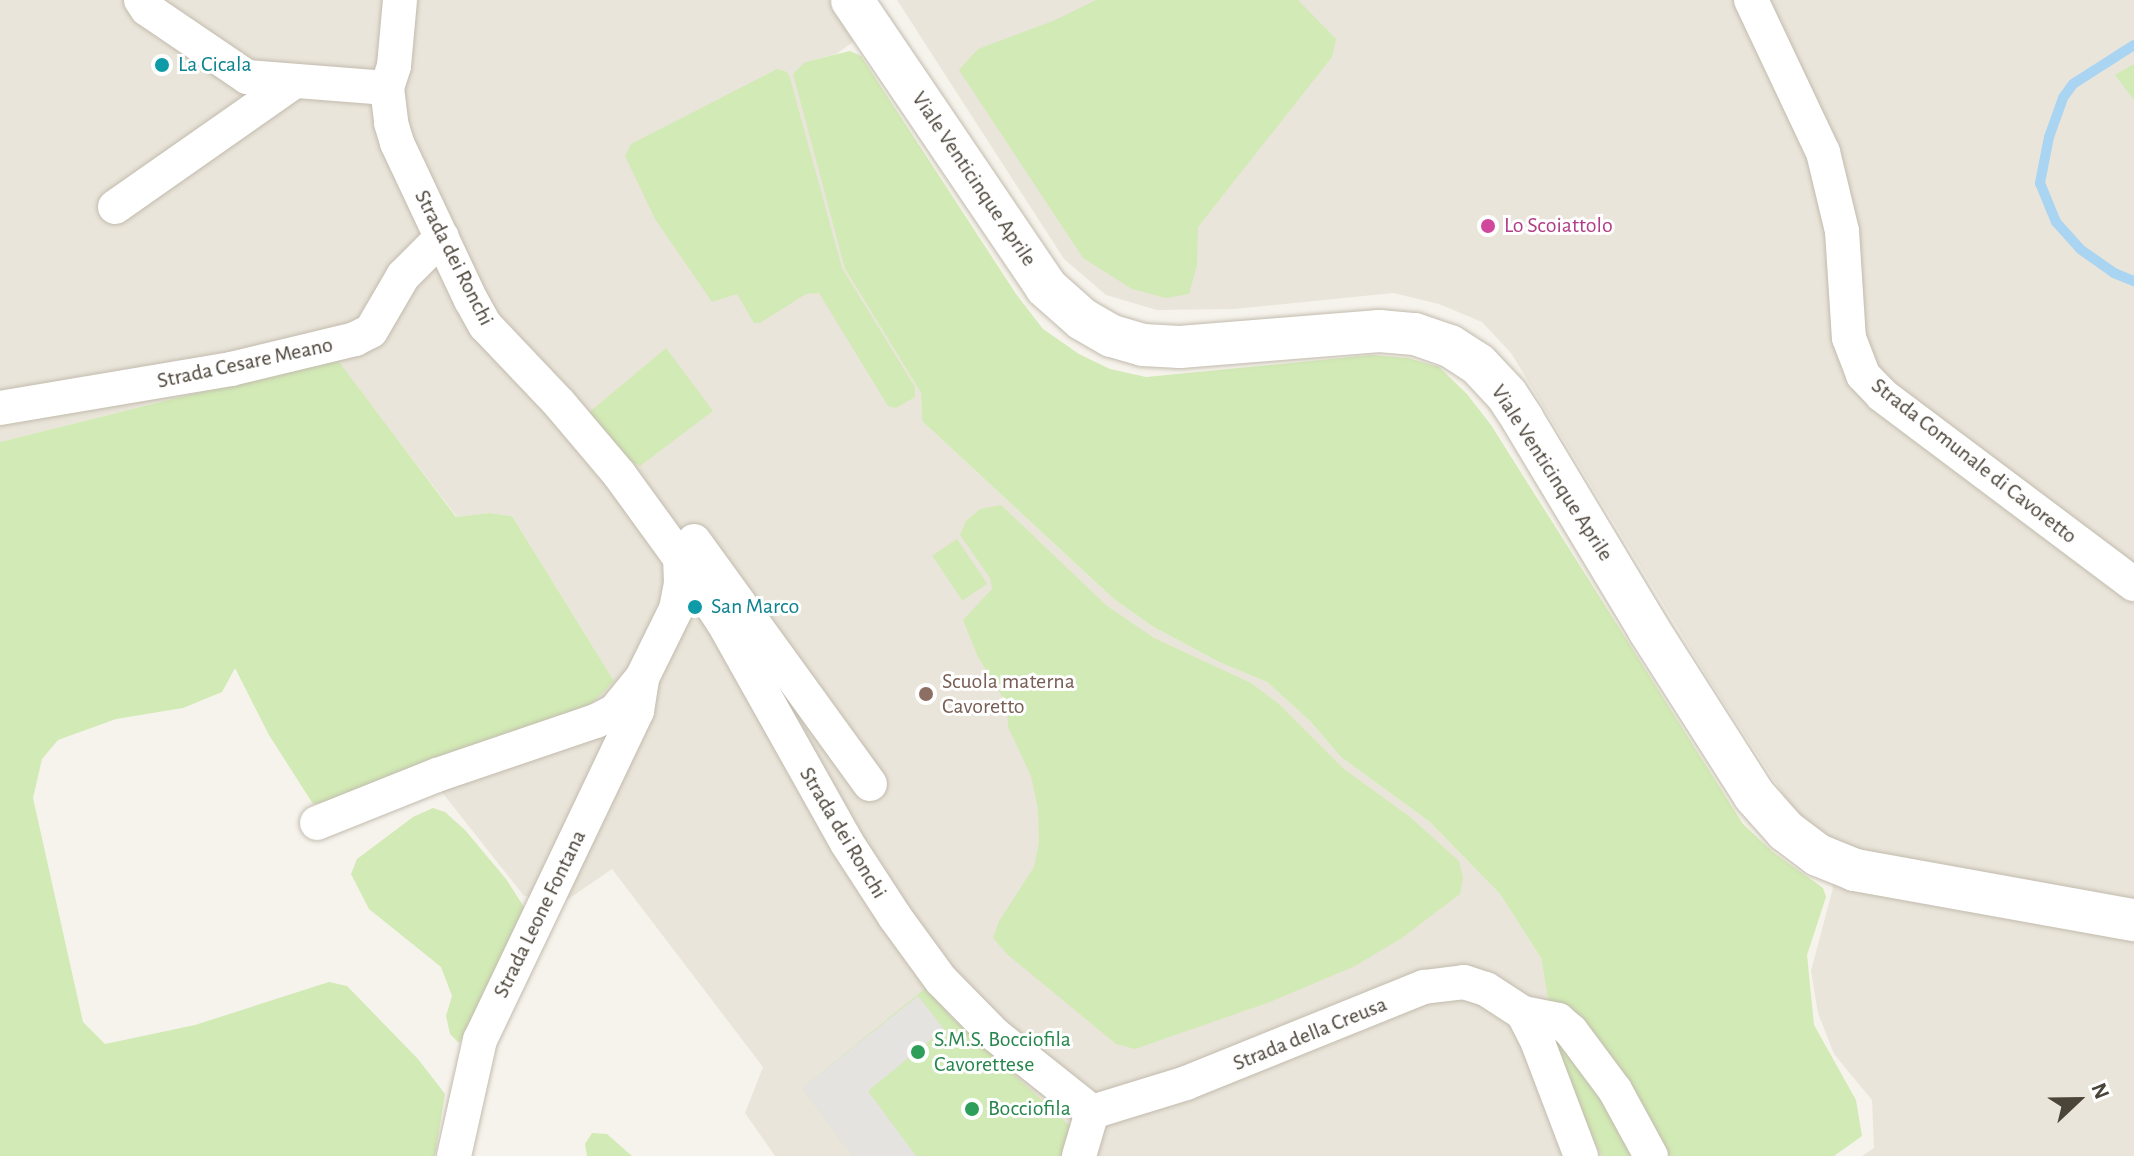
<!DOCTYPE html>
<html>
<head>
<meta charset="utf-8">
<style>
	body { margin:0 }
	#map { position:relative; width:2134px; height:1156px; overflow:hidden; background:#f6f3ec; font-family:"Alegreya Sans",sans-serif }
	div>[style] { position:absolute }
	.residential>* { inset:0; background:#eae5da }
	.green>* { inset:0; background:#d2eab5; transform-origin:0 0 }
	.parking>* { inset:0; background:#e5e3e0 }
	.stream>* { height:10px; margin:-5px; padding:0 5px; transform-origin:5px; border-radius:5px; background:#a9d4f2 }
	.roads { filter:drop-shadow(0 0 2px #c2bbae) drop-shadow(0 0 2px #c2bbae) }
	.minor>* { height:34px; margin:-17px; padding:0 17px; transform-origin:17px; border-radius:17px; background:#fff }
	.tertiary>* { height:42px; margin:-21px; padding:0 21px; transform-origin:21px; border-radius:21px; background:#fff }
	.dots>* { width:22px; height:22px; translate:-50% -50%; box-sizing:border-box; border:4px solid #fff; border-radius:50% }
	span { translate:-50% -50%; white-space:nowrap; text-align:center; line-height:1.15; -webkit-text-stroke:6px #fff; paint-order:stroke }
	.culture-label { font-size:22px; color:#0d838f }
	.left { translate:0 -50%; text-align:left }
	.street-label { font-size:22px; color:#4b4439 }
	.hotel-label { font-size:22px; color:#b23c85 }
	.education-label { font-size:22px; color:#785e54 }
	.leisure-label { font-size:22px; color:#27864d }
	.north { position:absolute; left:2038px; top:1060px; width:80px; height:80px; -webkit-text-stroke:6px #fff; paint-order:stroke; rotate:68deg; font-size:22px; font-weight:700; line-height:32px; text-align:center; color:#4b4439 }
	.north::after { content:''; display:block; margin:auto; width:28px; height:36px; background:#4b4439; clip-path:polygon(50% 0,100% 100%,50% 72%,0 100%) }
</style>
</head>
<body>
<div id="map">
	<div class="residential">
		<div style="clip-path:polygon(0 0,834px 0,850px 25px,853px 42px,836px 54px,805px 62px,845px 269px,921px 393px,922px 421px,1114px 599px,1152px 626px,1219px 662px,1267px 682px,1310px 721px,1341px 757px,1430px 822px,1500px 894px,1541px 958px,1555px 1040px,1581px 1116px,1602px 1156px,775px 1156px,745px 1113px,763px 1067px,612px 869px,567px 900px,524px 896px,422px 767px,614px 681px,512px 516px,489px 513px,457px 517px,335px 358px,0 442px)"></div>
		<div style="clip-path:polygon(897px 0,2134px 0,2134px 1156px,1862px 1156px,1874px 1148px,1872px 1100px,1834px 1054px,1818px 1013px,1811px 971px,1833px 888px,1825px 849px,1796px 814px,1705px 673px,1511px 353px,1482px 322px,1439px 304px,1393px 293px,1235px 309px,1157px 310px,1106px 295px,1064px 259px)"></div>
	</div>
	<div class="green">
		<div style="clip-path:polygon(1096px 0,1298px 0,1336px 39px,1332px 57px,1198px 227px,1197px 265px,1189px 294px,1166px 298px,1132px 289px,1083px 258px,959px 70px,978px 49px,1053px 21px)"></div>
		<div style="clip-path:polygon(850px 51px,861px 56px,1016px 294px,1043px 329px,1079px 354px,1110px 369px,1146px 377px,1372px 355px,1408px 358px,1439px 367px,1467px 394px,1491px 425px,1743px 824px,1774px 853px,1823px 888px,1826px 897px,1807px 955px,1814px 1025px,1856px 1100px,1862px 1136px,1834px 1156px,1602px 1156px,1581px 1116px,1555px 1040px,1541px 958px,1500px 894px,1430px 822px,1341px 757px,1310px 721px,1267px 682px,1219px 662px,1152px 626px,1114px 599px,922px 421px,921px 393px,845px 269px,793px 74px,805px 62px)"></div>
		<div style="clip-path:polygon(2134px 64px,2134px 100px,2115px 75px)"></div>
		<div style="clip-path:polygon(777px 69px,787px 72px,790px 78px,842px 268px,915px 387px,915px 397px,896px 408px,888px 406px,819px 293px,806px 294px,760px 323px,754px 323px,737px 294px,712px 302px,655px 219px,625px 156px,631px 144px)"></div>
		<div style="clip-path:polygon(666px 348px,713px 411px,640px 466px,630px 461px,587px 414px)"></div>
		<div style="clip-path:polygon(336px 358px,456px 517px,489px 513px,512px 516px,614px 681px,591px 704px,331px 802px,313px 804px,269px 735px,235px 668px,222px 692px,183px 708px,116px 719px,58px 740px,42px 759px,33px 798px,83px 1022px,105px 1044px,195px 1025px,329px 982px,347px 986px,418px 1059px,445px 1094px,435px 1156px,0 1156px,0 442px)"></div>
		<div style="clip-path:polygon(1001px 505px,1107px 606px,1154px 638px,1251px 683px,1279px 704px,1344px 769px,1410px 817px,1459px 861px,1463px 878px,1460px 894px,1402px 938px,1355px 966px,1270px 1002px,1135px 1049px,1116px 1044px,1008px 955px,993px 938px,999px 921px,1034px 867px,1039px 843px,1038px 809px,1031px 776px,1008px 727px,1007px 704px,978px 657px,963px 620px,992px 589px,990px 578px,960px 535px,966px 521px,980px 509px)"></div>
		<div style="left:957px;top:539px;width:54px;height:30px;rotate:56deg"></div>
		<div style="clip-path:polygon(433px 808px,445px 812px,465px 830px,506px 879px,531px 918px,459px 1043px,450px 1034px,446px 1016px,452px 996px,441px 967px,369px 909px,351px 874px,357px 859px,413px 817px)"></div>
		<div style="clip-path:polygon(927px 987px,951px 1017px,1071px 1127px,1061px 1156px,852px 1156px,802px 1088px)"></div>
		<div style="clip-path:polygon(592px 1133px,607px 1134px,632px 1156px,587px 1156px,585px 1144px)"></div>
	</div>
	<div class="parking">
		<div style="clip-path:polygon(918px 996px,944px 1029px,868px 1091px,916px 1156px,852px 1156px,802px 1088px)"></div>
	</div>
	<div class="stream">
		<div style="left:2134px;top:45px;width:72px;rotate:147.4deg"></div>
		<div style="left:2073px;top:84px;width:17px;rotate:126deg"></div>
		<div style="left:2063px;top:98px;width:41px;rotate:109.7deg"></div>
		<div style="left:2049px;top:137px;width:47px;rotate:101.1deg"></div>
		<div style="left:2040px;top:183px;width:42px;rotate:67.7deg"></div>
		<div style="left:2056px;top:222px;width:36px;rotate:48deg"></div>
		<div style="left:2080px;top:249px;width:42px;rotate:35.2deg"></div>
		<div style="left:2114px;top:273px;width:22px;rotate:22deg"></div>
	</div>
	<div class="roads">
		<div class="minor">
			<div style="left:141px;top:0;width:11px;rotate:56deg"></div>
			<div style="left:147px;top:9px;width:121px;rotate:34.2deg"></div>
			<div style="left:247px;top:77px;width:140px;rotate:4.5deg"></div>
			<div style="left:400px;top:0;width:66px;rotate:95.2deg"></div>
			<div style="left:394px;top:66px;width:23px;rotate:108deg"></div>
			<div style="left:387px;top:88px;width:35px;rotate:83deg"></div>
			<div style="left:391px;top:123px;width:21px;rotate:73deg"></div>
			<div style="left:397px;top:143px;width:174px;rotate:64.8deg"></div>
			<div style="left:471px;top:300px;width:29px;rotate:61deg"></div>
			<div style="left:485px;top:325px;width:108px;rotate:46.5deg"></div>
			<div style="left:559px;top:403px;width:93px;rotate:49.8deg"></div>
			<div style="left:619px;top:474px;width:104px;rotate:54deg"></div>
			<div style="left:680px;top:558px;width:77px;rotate:56.1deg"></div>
			<div style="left:723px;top:622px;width:253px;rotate:60.7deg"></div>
			<div style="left:847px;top:843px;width:88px;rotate:57deg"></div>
			<div style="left:895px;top:917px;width:78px;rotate:53.9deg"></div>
			<div style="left:941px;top:980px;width:76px;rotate:45.5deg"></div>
			<div style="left:994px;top:1034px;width:125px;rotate:38.5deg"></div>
			<div style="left:1092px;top:1112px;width:46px;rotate:106.5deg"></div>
			<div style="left:1751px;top:0;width:168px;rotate:64.7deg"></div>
			<div style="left:1823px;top:152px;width:81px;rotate:76.5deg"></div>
			<div style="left:1842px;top:231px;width:107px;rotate:86.3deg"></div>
			<div style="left:1849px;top:338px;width:40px;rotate:69deg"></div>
			<div style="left:1863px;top:375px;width:28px;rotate:46deg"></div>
			<div style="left:1882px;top:395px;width:315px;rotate:36.9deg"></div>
			<div style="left:115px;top:207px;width:216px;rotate:-35deg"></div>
			<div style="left:0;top:408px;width:234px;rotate:-9.6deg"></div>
			<div style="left:231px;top:369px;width:128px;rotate:-13.6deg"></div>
			<div style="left:355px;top:339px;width:18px;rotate:-27deg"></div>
			<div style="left:371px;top:331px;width:64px;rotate:-59.8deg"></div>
			<div style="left:403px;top:276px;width:55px;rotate:-45deg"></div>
			<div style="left:694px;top:541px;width:300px;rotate:54.1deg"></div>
			<div style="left:317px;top:823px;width:129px;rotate:-21.8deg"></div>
			<div style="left:437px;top:775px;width:168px;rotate:-18.8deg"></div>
			<div style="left:596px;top:721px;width:21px;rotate:-28deg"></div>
			<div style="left:615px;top:711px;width:41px;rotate:-50.9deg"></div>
			<div style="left:1523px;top:1013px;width:36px;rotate:11deg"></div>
			<div style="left:1558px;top:1020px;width:17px;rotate:40deg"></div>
			<div style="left:1571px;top:1031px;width:74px;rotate:53.3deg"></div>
			<div style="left:1615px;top:1090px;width:75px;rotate:61.4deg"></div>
			<div style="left:1092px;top:1112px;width:98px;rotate:-17.1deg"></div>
			<div style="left:1186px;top:1083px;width:257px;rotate:-22deg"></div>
			<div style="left:1424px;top:987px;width:40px;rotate:-7.1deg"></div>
			<div style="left:1464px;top:982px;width:23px;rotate:18deg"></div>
			<div style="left:1486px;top:989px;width:44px;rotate:33deg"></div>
			<div style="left:1523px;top:1013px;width:34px;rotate:63deg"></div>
			<div style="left:1538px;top:1043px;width:121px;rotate:69.2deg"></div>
			<div style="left:454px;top:1156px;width:119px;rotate:-77.4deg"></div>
			<div style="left:480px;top:1040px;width:365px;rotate:-64.5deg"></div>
			<div style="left:637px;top:711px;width:33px;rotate:-81deg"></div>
			<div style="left:642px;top:678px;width:77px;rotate:-63.8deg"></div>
			<div style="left:676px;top:609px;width:25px;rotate:-79deg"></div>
			<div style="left:681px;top:584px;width:26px;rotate:-92deg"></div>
		</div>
		<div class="tertiary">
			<div style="left:852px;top:0;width:346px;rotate:55.9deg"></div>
			<div style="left:1046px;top:287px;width:48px;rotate:41.6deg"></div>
			<div style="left:1082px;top:319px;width:34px;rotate:30deg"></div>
			<div style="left:1112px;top:336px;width:32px;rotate:16deg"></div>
			<div style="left:1143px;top:345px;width:37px;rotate:3deg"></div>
			<div style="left:1180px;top:347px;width:200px;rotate:-4.6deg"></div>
			<div style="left:1379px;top:331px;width:36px;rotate:5deg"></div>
			<div style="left:1415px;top:334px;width:37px;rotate:19deg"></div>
			<div style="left:1450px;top:346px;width:33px;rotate:33deg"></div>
			<div style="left:1478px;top:364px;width:42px;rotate:46.9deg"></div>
			<div style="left:1507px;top:395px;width:30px;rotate:57deg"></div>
			<div style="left:1523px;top:420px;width:245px;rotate:59deg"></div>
			<div style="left:1649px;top:630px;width:196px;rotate:57.5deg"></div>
			<div style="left:1754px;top:795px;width:48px;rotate:48.4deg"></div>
			<div style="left:1786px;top:831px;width:40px;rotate:37deg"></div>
			<div style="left:1818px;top:855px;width:40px;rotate:22deg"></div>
			<div style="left:1855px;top:870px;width:283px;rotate:10.2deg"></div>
		</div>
	</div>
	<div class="dots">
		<div style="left:162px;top:65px;background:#0f9aa8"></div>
		<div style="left:1488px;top:226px;background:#d1479c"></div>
		<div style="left:695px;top:607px;background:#0f9aa8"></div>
		<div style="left:926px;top:694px;background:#8d6e63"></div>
		<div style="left:918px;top:1052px;background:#2e9e5b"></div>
		<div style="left:972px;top:1109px;background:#2e9e5b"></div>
	</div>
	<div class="culture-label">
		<span class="left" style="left:178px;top:65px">La Cicala</span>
		<span class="left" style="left:711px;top:607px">San Marco</span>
	</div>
	<div class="street-label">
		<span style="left:974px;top:179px;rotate:56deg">Viale Venticinque Aprile</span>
		<span style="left:454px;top:258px;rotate:63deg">Strada dei Ronchi</span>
		<span style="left:245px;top:363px;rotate:-12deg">Strada Cesare Meano</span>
		<span style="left:1974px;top:461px;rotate:38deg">Strada Comunale di Cavoretto</span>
		<span style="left:1552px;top:473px;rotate:57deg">Viale Venticinque Aprile</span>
		<span style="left:843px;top:833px;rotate:59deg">Strada dei Ronchi</span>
		<span style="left:540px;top:914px;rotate:-64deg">Strada Leone Fontana</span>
		<span style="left:1310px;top:1034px;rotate:-22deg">Strada della Creusa</span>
	</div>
	<div class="hotel-label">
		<span class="left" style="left:1504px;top:226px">Lo Scoiattolo</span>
	</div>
	<div class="education-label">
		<span class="left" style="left:942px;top:694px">Scuola materna<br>Cavoretto</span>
	</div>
	<div class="leisure-label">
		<span class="left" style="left:934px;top:1052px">S.M.S. Bocciofila<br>Cavorettese</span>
		<span class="left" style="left:988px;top:1109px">Bocciofila</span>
	</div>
	<div class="north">N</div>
</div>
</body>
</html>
